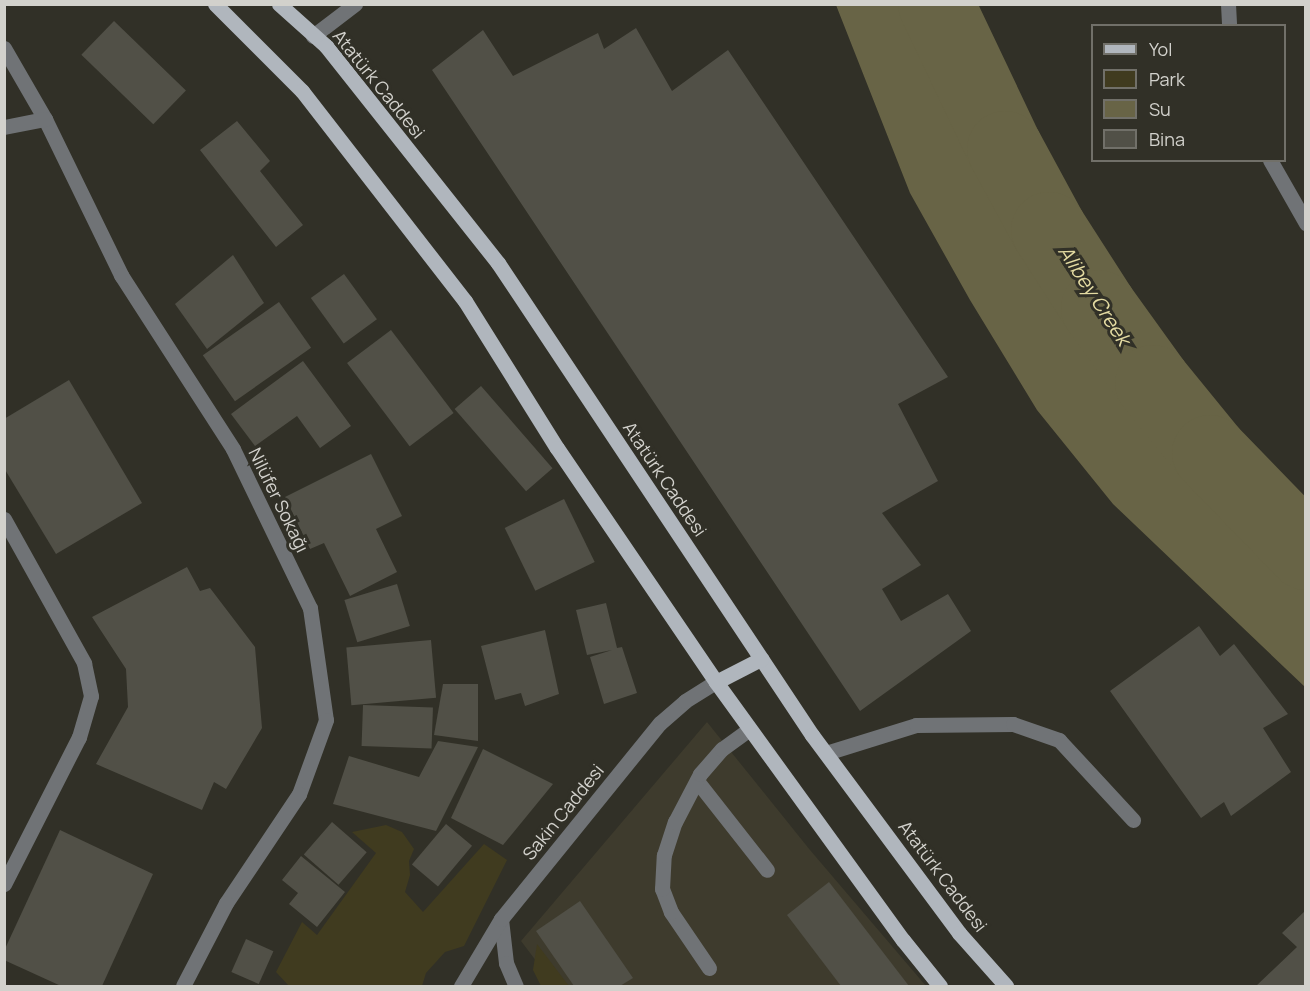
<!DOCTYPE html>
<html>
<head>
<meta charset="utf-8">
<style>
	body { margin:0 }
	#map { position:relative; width:1310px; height:991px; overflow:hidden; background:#313027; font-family:Manrope,sans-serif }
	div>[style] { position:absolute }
	.built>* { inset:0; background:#3e3b2d }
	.green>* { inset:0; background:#403b1f }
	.water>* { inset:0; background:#686446 }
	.river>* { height:76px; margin:-38px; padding:0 38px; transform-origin:38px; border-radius:38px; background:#686446 }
	.building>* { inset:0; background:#515047; transform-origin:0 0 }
	.minor>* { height:15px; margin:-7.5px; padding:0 7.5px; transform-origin:7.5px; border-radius:7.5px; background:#707376 }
	.major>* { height:15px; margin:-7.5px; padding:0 7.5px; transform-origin:7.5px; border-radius:7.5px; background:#b0b6bd }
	span { translate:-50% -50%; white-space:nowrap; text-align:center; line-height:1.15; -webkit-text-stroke:6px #313027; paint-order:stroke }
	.street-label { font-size:18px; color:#d2d1cc }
	.water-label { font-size:20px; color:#e4dba2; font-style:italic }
	.frame { position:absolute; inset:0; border:6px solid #d2d1cc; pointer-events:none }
	.legend { position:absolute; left:1091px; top:24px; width:195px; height:138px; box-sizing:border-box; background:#313027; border:2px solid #717069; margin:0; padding:8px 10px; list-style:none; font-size:18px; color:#d2d1cc }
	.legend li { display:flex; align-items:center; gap:12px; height:30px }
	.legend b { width:30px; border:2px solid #717069 }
</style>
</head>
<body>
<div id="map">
	<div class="built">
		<div style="clip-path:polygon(707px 722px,810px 850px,926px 986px,555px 986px,521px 941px)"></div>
	</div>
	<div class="green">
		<div style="clip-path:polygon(386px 825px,402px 832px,414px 849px,409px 861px,410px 875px,405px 892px,423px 912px,484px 844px,507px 860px,464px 946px,445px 952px,426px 973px,422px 986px,289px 986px,276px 972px,302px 922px,317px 935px,376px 853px,352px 832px)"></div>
		<div style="clip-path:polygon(537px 944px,569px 986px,541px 986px,533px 970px)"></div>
	</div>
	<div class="water">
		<div style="clip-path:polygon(836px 5px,934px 5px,1050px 266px,1140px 397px,1305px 568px,1305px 687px,1113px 504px,1037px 410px,970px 300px,910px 193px)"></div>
	</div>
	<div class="river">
		<div style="left:936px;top:4px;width:161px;rotate:64.6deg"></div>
		<div style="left:1005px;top:149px;width:92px;rotate:61.5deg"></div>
		<div style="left:1049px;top:230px;width:93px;rotate:57.3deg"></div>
		<div style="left:1099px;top:308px;width:92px;rotate:54.2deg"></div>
		<div style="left:1153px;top:383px;width:90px;rotate:50.8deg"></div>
		<div style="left:1210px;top:453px;width:138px;rotate:45.9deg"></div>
	</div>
	<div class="building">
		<div style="left:114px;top:21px;width:100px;height:47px;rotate:44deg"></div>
		<div style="clip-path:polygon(636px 28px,672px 91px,728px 50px,948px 377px,898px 404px,938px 481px,882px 513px,921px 565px,882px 589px,901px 621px,948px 594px,971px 631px,860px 711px,432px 70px,483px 30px,513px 76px,598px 33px,604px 49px)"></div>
		<div style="clip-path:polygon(237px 121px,270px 161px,260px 171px,303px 225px,276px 247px,200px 150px)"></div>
		<div style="clip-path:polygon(233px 255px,264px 303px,207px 349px,175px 304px)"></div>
		<div style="left:344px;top:274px;width:56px;height:41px;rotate:54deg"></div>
		<div style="left:279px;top:302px;width:56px;height:93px;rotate:55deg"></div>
		<div style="left:391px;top:330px;width:104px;height:55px;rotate:53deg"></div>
		<div style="clip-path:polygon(303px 361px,351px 426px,320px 448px,297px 416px,255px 446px,231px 414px)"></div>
		<div style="clip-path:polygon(69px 380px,142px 503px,56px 554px,4px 468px,4px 419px)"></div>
		<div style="left:481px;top:386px;width:109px;height:35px;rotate:49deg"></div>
		<div style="clip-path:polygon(371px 454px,402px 516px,376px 529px,397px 572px,350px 596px,324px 543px,310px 549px,285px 497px)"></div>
		<div style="left:564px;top:499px;width:70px;height:66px;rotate:64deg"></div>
		<div style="clip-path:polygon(187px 567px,200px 591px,210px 588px,255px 647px,262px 728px,226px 789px,214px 782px,202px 810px,96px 764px,128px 707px,126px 669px,92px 617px)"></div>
		<div style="left:397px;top:584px;width:44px;height:55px;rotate:73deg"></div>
		<div style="clip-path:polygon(606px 603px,617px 648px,622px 647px,637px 693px,604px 704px,590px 657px,612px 650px,587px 655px,576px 610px)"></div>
		<div style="clip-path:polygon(1199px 626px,1220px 656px,1234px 644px,1288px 714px,1263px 728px,1291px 772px,1231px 816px,1224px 802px,1201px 818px,1110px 691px)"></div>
		<div style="clip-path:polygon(545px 630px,559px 694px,525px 706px,521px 693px,495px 700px,481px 646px)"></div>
		<div style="left:431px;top:640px;width:58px;height:85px;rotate:85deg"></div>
		<div style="clip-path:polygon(443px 684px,478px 684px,478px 741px,434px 735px)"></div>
		<div style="left:363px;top:705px;width:70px;height:41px;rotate:2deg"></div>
		<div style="clip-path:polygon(438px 741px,478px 747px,436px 831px,333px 804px,349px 756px,419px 777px)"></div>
		<div style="clip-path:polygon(483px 749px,553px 784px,503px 845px,451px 818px)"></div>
		<div style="left:332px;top:822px;width:46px;height:43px;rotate:41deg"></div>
		<div style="left:446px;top:824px;width:34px;height:53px;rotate:40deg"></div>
		<div style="clip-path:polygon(60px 830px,153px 874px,102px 986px,61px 986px,4px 960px,4px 951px)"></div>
		<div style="clip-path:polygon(301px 856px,345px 892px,317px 927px,289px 904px,298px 893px,282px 880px)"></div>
		<div style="clip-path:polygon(829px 882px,909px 986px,841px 986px,787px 915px)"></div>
		<div style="clip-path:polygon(580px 901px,633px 978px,620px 986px,574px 986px,536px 931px)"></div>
		<div style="clip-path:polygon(1306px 910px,1306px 986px,1256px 986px,1297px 947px,1282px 933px)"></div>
		<div style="left:246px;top:939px;width:30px;height:36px;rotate:24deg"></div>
	</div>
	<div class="minor">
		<div style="left:1228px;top:4px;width:22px;rotate:87deg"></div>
		<div style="left:313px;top:36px;width:53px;rotate:-37.3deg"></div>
		<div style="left:4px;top:48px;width:82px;rotate:60deg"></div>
		<div style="left:45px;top:119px;width:174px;rotate:64deg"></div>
		<div style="left:121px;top:275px;width:207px;rotate:57.2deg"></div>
		<div style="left:233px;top:449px;width:177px;rotate:64.2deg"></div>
		<div style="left:310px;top:608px;width:113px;rotate:81.9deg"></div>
		<div style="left:326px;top:720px;width:79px;rotate:110deg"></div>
		<div style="left:299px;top:794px;width:131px;rotate:123.8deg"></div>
		<div style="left:226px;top:903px;width:93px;rotate:117.4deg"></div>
		<div style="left:4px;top:127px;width:42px;rotate:-11deg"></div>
		<div style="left:1270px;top:160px;width:73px;rotate:60.3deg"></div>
		<div style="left:4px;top:519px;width:165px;rotate:60.9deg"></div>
		<div style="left:84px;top:663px;width:34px;rotate:78deg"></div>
		<div style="left:91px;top:696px;width:43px;rotate:106.3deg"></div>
		<div style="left:79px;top:737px;width:165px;rotate:117deg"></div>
		<div style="left:826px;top:753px;width:94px;rotate:-17.3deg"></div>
		<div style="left:916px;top:725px;width:97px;rotate:-0.6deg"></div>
		<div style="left:1013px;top:724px;width:49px;rotate:19.2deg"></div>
		<div style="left:1059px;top:740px;width:109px;rotate:47.2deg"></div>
		<div style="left:697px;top:781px;width:113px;rotate:51.8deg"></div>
		<div style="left:501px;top:919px;width:44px;rotate:83.5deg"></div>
		<div style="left:506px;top:963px;width:25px;rotate:67deg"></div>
		<div style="left:709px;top:968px;width:68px;rotate:-124.2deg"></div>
		<div style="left:671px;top:912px;width:25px;rotate:-111deg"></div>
		<div style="left:662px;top:889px;width:34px;rotate:-87deg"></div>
		<div style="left:664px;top:855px;width:35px;rotate:-72deg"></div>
		<div style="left:675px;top:822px;width:54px;rotate:-62.5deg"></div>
		<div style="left:700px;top:774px;width:33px;rotate:-49deg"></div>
		<div style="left:722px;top:749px;width:34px;rotate:-36deg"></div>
		<div style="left:461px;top:986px;width:78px;rotate:-59.2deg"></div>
		<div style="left:501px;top:919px;width:252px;rotate:-51deg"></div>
		<div style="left:660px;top:723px;width:33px;rotate:-41deg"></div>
		<div style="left:685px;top:701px;width:36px;rotate:-32deg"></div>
	</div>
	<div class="major">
		<div style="left:215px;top:4px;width:123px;rotate:45deg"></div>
		<div style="left:302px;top:91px;width:266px;rotate:52.2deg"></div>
		<div style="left:465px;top:301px;width:173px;rotate:58deg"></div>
		<div style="left:557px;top:448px;width:283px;rotate:55.8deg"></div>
		<div style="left:716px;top:682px;width:319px;rotate:54.1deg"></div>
		<div style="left:903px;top:940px;width:59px;rotate:51.2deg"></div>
		<div style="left:279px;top:4px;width:63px;rotate:41.8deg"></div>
		<div style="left:326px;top:46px;width:277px;rotate:51.6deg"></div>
		<div style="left:498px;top:263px;width:567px;rotate:56.37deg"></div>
		<div style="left:812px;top:735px;width:247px;rotate:53.4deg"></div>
		<div style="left:959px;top:933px;width:71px;rotate:48.4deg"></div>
		<div style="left:716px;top:682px;width:51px;rotate:-27.1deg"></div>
	</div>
	<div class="street-label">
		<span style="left:379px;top:84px;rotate:51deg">Atatürk Caddesi</span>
		<span style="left:665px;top:479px;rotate:56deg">Atatürk Caddesi</span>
		<span style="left:279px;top:500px;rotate:64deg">Nilüfer Sokağı</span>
		<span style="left:563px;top:812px;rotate:-51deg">Sakin Caddesi</span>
		<span style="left:943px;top:876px;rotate:53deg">Atatürk Caddesi</span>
	</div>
	<div class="water-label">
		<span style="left:1095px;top:295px;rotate:57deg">Alibey Creek</span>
	</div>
	<div class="frame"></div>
	<ul class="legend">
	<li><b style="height:8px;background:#b0b6bd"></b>Yol</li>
	<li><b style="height:16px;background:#403b1f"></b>Park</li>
	<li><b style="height:16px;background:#686446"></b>Su</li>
	<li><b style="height:16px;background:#515047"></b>Bina</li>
	</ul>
</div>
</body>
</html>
